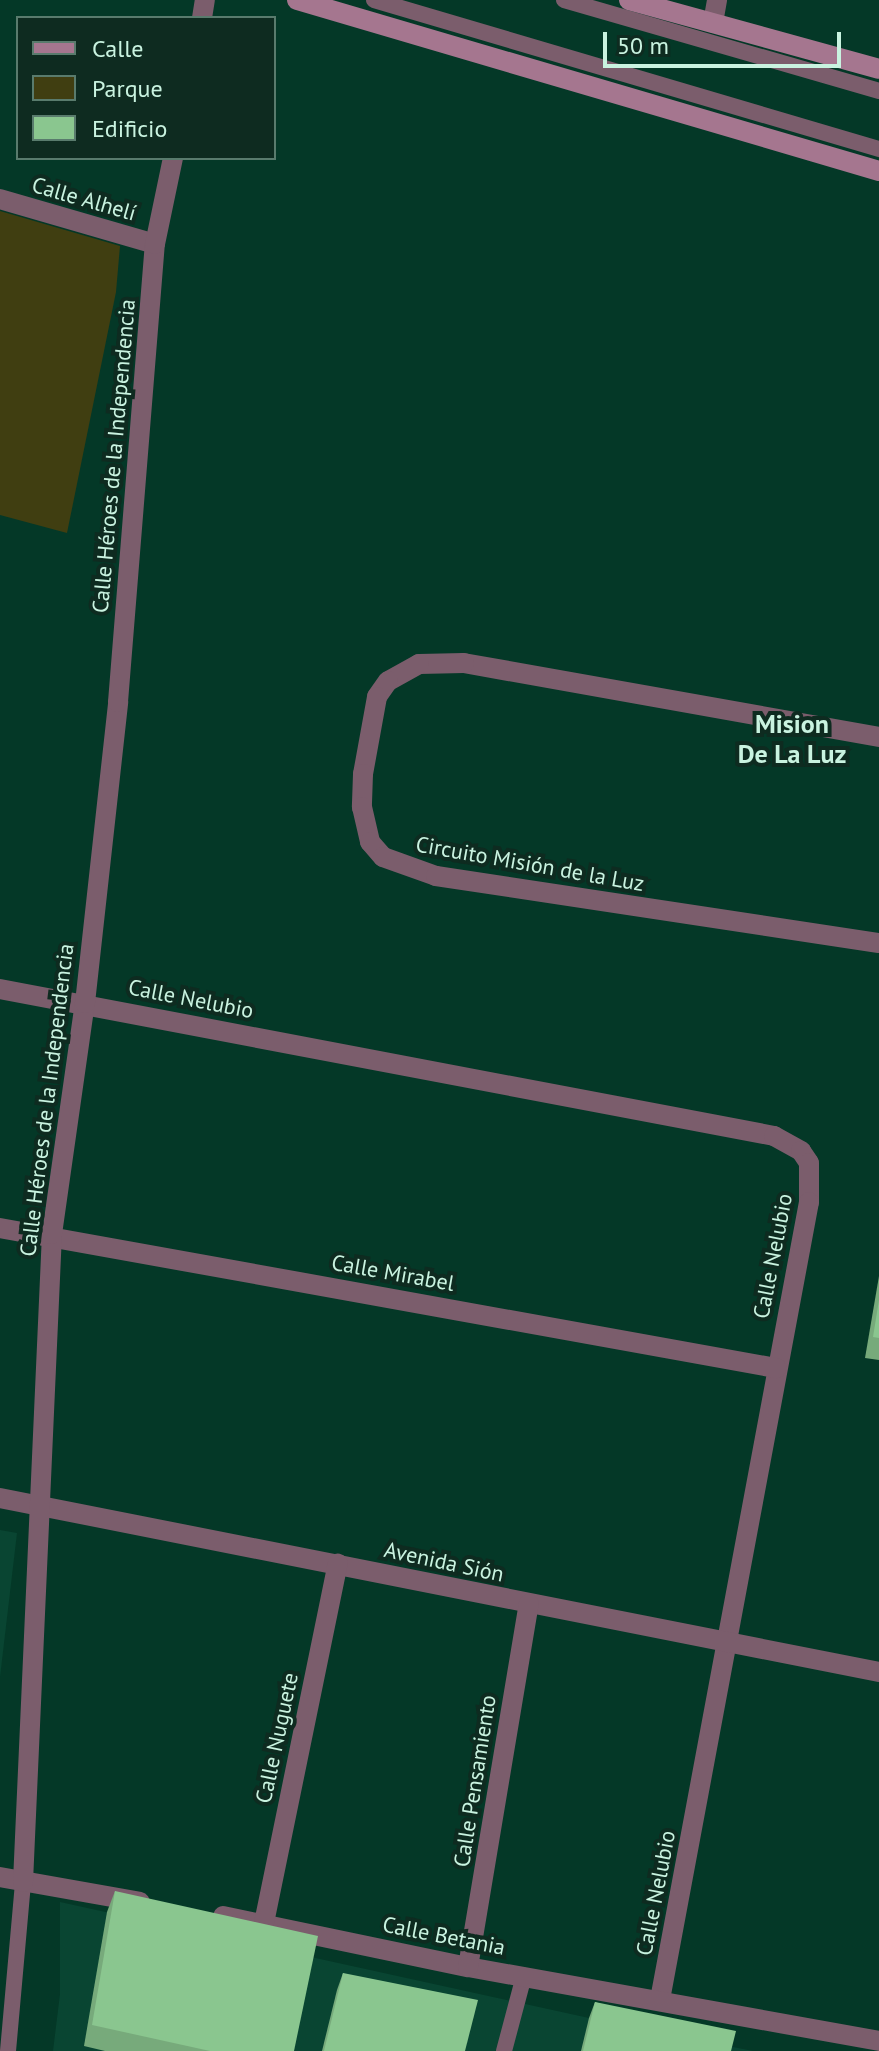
<!DOCTYPE html>
<html>
<head>
<meta charset="utf-8">
<style>
	body { margin:0 }
	#map { position:relative; width:879px; height:2051px; overflow:hidden; background:#043827; font-family:"PT Sans",sans-serif }
	div>[style] { position:absolute }
	.built>* { inset:0; background:#094532 }
	.green>* { inset:0; background:#403e11 }
	.lane>* { height:16px; margin:-8px; padding:0 8px; transform-origin:8px; border-radius:8px; background:#7b5d6c }
	.street>* { height:20px; margin:-10px; padding:0 10px; transform-origin:10px; border-radius:10px; background:#7b5d6c }
	.secondary>* { height:20px; margin:-10px; padding:0 10px; transform-origin:10px; border-radius:10px; background:#a5768f }
	.wall>* { inset:0; background:#77aa7b }
	.building>* { inset:0; background:#8ac68f }
	span { translate:-50% -50%; white-space:nowrap; text-align:center; line-height:1.15; -webkit-text-stroke:8px #0e2b20; paint-order:stroke }
	.street-label { font-size:22px; color:#c9f3e0 }
	.quarter-label { font-size:26px; color:#c9f3e0; font-weight:700 }
	.legend { position:absolute; left:16px; top:16px; width:260px; height:144px; box-sizing:border-box; background:#0e2b20; border:2px solid #597b6d; margin:0; padding:10px 14px; list-style:none; font-size:24px; color:#c9f3e0 }
	.legend li { display:flex; align-items:center; gap:16px; height:40px }
	.legend b { width:40px; border:2px solid #597b6d }
	.scale { position:absolute; left:603px; top:32px; width:238px; height:36px; box-sizing:border-box; border:4px solid #c9f3e0; border-top:0; padding-left:10px; font-size:24px; line-height:28px; white-space:nowrap; color:#c9f3e0; -webkit-text-stroke:6px #0e2b20; paint-order:stroke }
</style>
</head>
<body>
<div id="map">
	<div class="built">
		<div style="clip-path:polygon(0 1530px,17px 1533px,0 1677px)"></div>
		<div style="clip-path:polygon(60px 1902px,589px 2018px,753px 2051px,53px 2051px,60px 1994px)"></div>
	</div>
	<div class="green">
		<div style="clip-path:polygon(0 211px,120px 246px,116px 292px,67px 533px,0 515px)"></div>
	</div>
	<div class="lane">
		<div style="left:374px;top:0;width:527px;rotate:16.44deg"></div>
		<div style="left:564px;top:0;width:328px;rotate:16.1deg"></div>
		<div style="left:8px;top:2051px;width:170px;rotate:-84.9deg"></div>
		<div style="left:504px;top:2051px;width:78px;rotate:-75.1deg"></div>
	</div>
	<div class="street">
		<div style="left:202px;top:18px;width:18px;rotate:-81deg"></div>
		<div style="left:713px;top:23px;width:23px;rotate:-80deg"></div>
		<div style="left:0;top:199px;width:161px;rotate:16.2deg"></div>
		<div style="left:879px;top:737px;width:422px;rotate:-169.9deg"></div>
		<div style="left:464px;top:663px;width:45px;rotate:178.7deg"></div>
		<div style="left:419px;top:664px;width:35px;rotate:151deg"></div>
		<div style="left:388px;top:681px;width:19px;rotate:125deg"></div>
		<div style="left:377px;top:697px;width:78px;rotate:100.3deg"></div>
		<div style="left:363px;top:774px;width:33px;rotate:92deg"></div>
		<div style="left:362px;top:807px;width:36px;rotate:77deg"></div>
		<div style="left:370px;top:842px;width:20px;rotate:49deg"></div>
		<div style="left:383px;top:857px;width:56px;rotate:19.7deg"></div>
		<div style="left:436px;top:876px;width:448px;rotate:8.6deg"></div>
		<div style="left:0;top:989px;width:788px;rotate:10.75deg"></div>
		<div style="left:774px;top:1136px;width:31px;rotate:29deg"></div>
		<div style="left:801px;top:1151px;width:14px;rotate:56deg"></div>
		<div style="left:809px;top:1163px;width:39px;rotate:90deg"></div>
		<div style="left:809px;top:1202px;width:812px;rotate:100.58deg"></div>
		<div style="left:0;top:1228px;width:789px;rotate:10.23deg"></div>
		<div style="left:0;top:1498px;width:896px;rotate:11.2deg"></div>
		<div style="left:0;top:1877px;width:142px;rotate:10.1deg"></div>
		<div style="left:23px;top:1882px;width:649px;rotate:-87.44deg"></div>
		<div style="left:52px;top:1234px;width:233px;rotate:-81.9deg"></div>
		<div style="left:85px;top:1003px;width:303px;rotate:-83.7deg"></div>
		<div style="left:118px;top:702px;width:459px;rotate:-85.4deg"></div>
		<div style="left:155px;top:244px;width:88px;rotate:-78.2deg"></div>
		<div style="left:223px;top:1916px;width:250px;rotate:11.8deg"></div>
		<div style="left:468px;top:1967px;width:418px;rotate:10.2deg"></div>
		<div style="left:264px;top:1923px;width:367px;rotate:-78.4deg"></div>
		<div style="left:468px;top:1967px;width:368px;rotate:-80.5deg"></div>
	</div>
	<div class="secondary">
		<div style="left:297px;top:0;width:607px;rotate:16.37deg"></div>
		<div style="left:629px;top:0;width:259px;rotate:15.4deg"></div>
	</div>
	<div class="wall">
		<div style="clip-path:polygon(879px 1276px,879px 1360px,865px 1358px)"></div>
		<div style="clip-path:polygon(115px 1891px,294px 2051px,105px 2051px,84px 2046px,107px 1912px)"></div>
		<div style="clip-path:polygon(343px 1973px,465px 2051px,322px 2051px,337px 1990px)"></div>
		<div style="clip-path:polygon(595px 2002px,731px 2051px,581px 2051px,589px 2018px)"></div>
	</div>
	<div class="building">
		<div style="clip-path:polygon(879px 1300px,879px 1338px,873px 1337px)"></div>
		<div style="clip-path:polygon(115px 1891px,318px 1936px,294px 2051px,210px 2051px,92px 2025px)"></div>
		<div style="clip-path:polygon(343px 1973px,478px 2000px,465px 2051px,324px 2051px)"></div>
		<div style="clip-path:polygon(595px 2002px,736px 2031px,731px 2051px,583px 2051px)"></div>
	</div>
	<div class="street-label">
		<span style="left:84px;top:199px;rotate:16deg">Calle Alhelí</span>
		<span style="left:114px;top:456px;rotate:-85deg">Calle Héroes de la Independencia</span>
		<span style="left:530px;top:864px;rotate:10deg">Circuito Misión de la Luz</span>
		<span style="left:191px;top:999px;rotate:11deg">Calle Nelubio</span>
		<span style="left:47px;top:1100px;rotate:-83deg">Calle Héroes de la Independencia</span>
		<span style="left:773px;top:1256px;rotate:-79deg">Calle Nelubio</span>
		<span style="left:393px;top:1273px;rotate:10deg">Calle Mirabel</span>
		<span style="left:444px;top:1562px;rotate:12deg">Avenida Sión</span>
		<span style="left:277px;top:1738px;rotate:-78deg">Calle Nuguete</span>
		<span style="left:475px;top:1781px;rotate:-81deg">Calle Pensamiento</span>
		<span style="left:656px;top:1893px;rotate:-79deg">Calle Nelubio</span>
		<span style="left:444px;top:1936px;rotate:11deg">Calle Betania</span>
	</div>
	<div class="quarter-label">
		<span style="left:792px;top:739px">Mision<br>De La Luz</span>
	</div>
	<ul class="legend">
	<li><b style="height:10px;background:#a5768f"></b>Calle</li>
	<li><b style="height:22px;background:#403e11"></b>Parque</li>
	<li><b style="height:22px;background:#8ac68f"></b>Edificio</li>
	</ul>
	<div class="scale">50 m</div>
</div>
</body>
</html>
